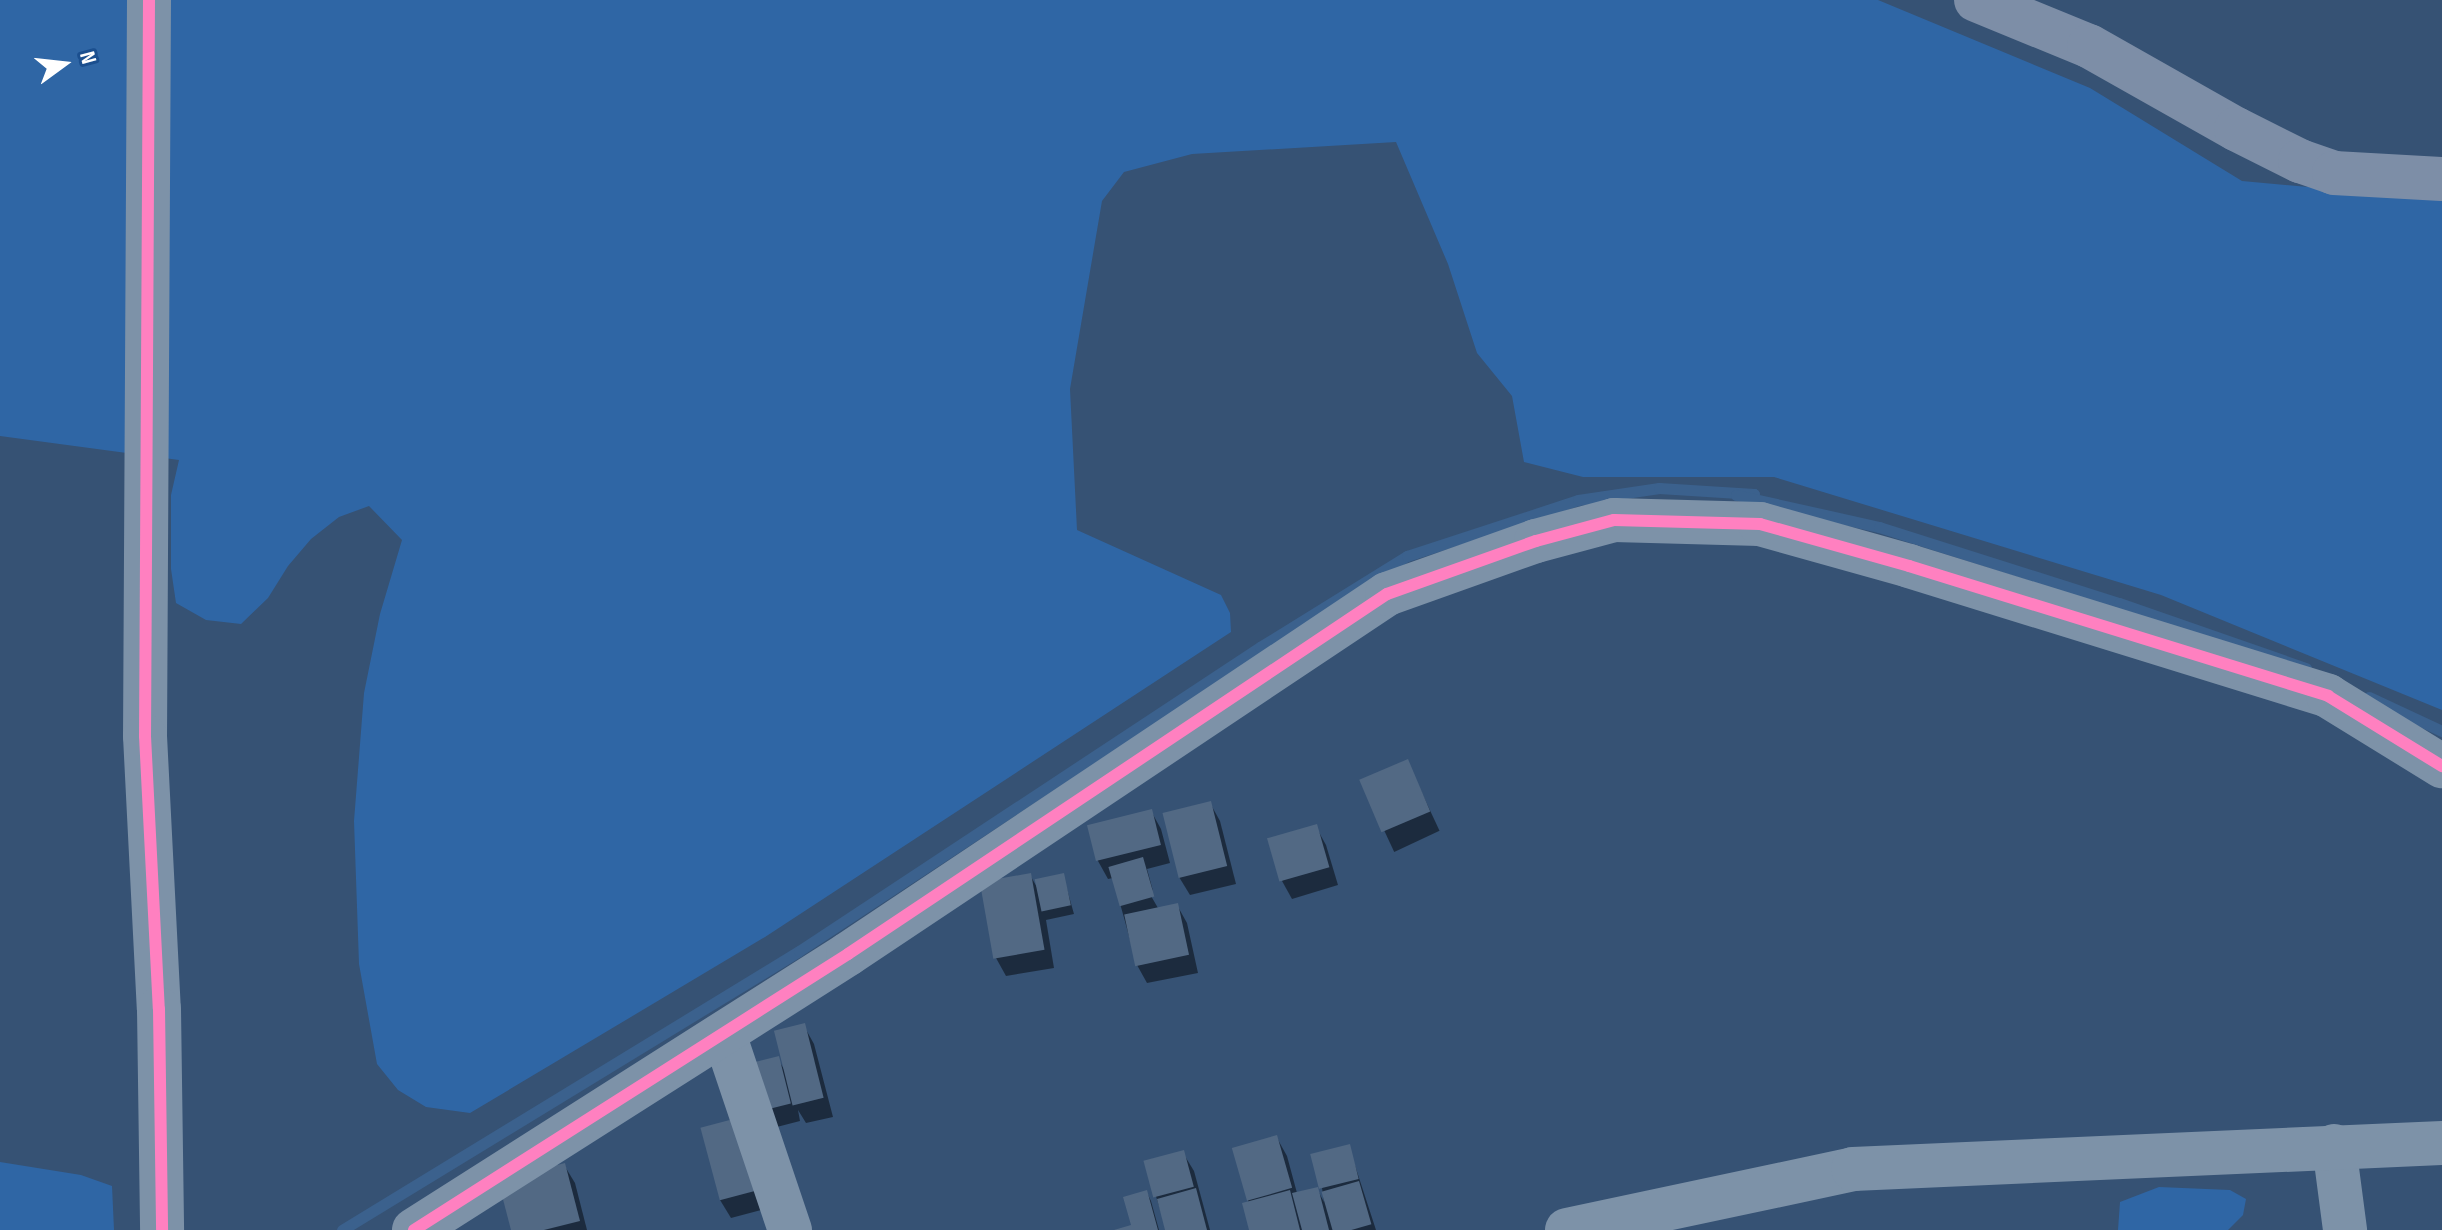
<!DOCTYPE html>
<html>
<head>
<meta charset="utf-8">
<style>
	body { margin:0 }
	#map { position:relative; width:2442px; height:1230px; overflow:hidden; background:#365274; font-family:"Sofia Sans Condensed",sans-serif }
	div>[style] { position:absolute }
	.green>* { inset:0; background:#2f66a5 }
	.shadow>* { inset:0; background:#0007; transform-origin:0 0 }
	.stream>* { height:11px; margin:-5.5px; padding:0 5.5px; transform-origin:5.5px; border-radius:5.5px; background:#3b618d }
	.building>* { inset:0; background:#526984; transform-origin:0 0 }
	.minor>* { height:44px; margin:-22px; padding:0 22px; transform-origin:22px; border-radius:22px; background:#7d92a8 }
	.major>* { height:44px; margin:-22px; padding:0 22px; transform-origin:22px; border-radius:22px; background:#7d8ea7 }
	.cycleway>* { height:12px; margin:-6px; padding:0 6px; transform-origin:6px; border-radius:6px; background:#ff80c0 }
	span { translate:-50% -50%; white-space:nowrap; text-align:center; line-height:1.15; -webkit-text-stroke:6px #1b4f8f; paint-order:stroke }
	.north { position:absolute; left:24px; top:24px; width:80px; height:80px; -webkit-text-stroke:6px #1b4f8f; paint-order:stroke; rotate:75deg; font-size:22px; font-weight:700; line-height:32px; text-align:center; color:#fff }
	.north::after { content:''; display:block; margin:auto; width:28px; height:36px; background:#fff; clip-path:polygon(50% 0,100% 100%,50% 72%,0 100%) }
</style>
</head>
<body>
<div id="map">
	<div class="green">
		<div style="clip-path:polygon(0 0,1878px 0,2090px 88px,2242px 181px,2442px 199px,2442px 710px,2161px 595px,1774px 477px,1583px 477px,1524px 462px,1512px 396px,1477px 353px,1448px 264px,1396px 142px,1192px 154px,1124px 172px,1102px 201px,1070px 389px,1077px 530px,1221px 595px,1230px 613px,1231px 632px,765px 937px,470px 1113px,426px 1107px,398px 1090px,377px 1064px,359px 964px,354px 821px,364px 693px,380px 614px,402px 540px,369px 506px,339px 517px,311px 539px,288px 566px,268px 598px,241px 624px,206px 620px,176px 603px,171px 569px,171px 495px,179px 460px,0 436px)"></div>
		<div style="clip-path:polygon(0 1162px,81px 1175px,112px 1186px,114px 1230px,0 1230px)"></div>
		<div style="clip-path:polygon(2159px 1187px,2230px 1190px,2246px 1199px,2243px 1215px,2228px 1230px,2118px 1230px,2120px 1202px)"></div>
	</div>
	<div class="shadow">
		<div style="left:1407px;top:761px;width:77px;height:50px;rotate:65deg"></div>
		<div style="clip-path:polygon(1210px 803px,1220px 821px,1236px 884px,1190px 895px,1179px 877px)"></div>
		<div style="clip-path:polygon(1151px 811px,1161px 829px,1170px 863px,1147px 869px,1153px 891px,1151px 887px,1147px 889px,1158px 908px,1177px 905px,1187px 923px,1198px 973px,1147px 983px,1137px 965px,1113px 878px,1108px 879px,1098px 861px,1089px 826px)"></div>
		<div style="clip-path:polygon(1316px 827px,1326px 845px,1338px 885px,1292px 899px,1282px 881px)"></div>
		<div style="clip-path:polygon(1030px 875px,1038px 889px,1063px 875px,1074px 914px,1046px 920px,1054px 968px,1006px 976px,996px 958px)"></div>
		<div style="clip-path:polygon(804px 1026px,814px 1044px,833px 1117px,806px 1123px,798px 1110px,800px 1121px,769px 1129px,778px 1059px,785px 1071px)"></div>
		<div style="clip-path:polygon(751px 1137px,769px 1208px,731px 1218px,720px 1200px)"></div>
		<div style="clip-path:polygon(1277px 1138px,1287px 1156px,1297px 1193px,1317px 1189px,1324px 1202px,1322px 1188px,1349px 1147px,1376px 1230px,1251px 1230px,1248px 1199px)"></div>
		<div style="clip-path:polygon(1183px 1153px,1194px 1171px,1210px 1230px,1167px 1230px,1145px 1163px)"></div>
		<div style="clip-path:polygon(564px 1165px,575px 1183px,587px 1230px,513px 1230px)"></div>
		<div style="clip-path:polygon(1147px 1193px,1151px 1201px,1159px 1230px,1134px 1230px)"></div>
	</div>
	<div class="stream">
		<div style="left:2369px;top:697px;width:81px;rotate:25deg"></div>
		<div style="left:342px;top:1230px;width:535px;rotate:-31.4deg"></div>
		<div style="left:799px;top:951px;width:552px;rotate:-33.4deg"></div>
		<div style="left:1260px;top:647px;width:173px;rotate:-31.8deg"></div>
		<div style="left:1407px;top:556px;width:180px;rotate:-18.1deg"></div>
		<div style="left:1578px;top:500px;width:82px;rotate:-8.4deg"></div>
		<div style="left:1659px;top:488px;width:95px;rotate:3.6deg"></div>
		<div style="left:1754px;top:494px;width:18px;rotate:177deg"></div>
		<div style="left:1736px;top:495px;width:147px;rotate:12.6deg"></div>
		<div style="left:1879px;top:527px;width:252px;rotate:17.6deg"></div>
		<div style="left:2119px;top:603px;width:198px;rotate:19.2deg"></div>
	</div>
	<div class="building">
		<div style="left:1408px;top:759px;width:57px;height:53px;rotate:67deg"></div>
		<div style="left:1211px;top:801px;width:67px;height:50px;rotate:76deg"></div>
		<div style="left:1152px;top:809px;width:37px;height:67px;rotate:76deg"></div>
		<div style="left:1317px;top:824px;width:45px;height:52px;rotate:74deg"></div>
		<div style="left:1143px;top:857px;width:41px;height:36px;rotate:74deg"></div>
		<div style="left:1031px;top:873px;width:78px;height:52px;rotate:80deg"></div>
		<div style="left:1064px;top:873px;width:33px;height:30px;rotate:78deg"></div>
		<div style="left:1178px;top:903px;width:53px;height:55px;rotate:78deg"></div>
		<div style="left:805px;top:1023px;width:77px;height:32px;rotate:76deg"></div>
		<div style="left:779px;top:1056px;width:49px;height:35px;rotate:76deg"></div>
		<div style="left:741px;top:1117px;width:75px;height:42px;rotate:75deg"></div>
		<div style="left:1277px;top:1135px;width:55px;height:47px;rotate:74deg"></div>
		<div style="left:1350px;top:1144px;width:36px;height:41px;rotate:76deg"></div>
		<div style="left:1184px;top:1150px;width:38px;height:42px;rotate:75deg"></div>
		<div style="clip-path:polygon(565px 1163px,580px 1221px,544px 1230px,511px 1230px,498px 1180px)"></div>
		<div style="left:1359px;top:1181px;width:45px;height:39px;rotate:74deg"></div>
		<div style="clip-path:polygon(1318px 1187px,1329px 1230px,1302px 1230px,1292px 1193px)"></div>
		<div style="clip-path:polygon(1196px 1188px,1207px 1230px,1165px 1230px,1157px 1199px)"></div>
		<div style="clip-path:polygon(1147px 1190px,1158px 1230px,1114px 1230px,1131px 1225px,1123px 1197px)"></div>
		<div style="clip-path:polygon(1290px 1190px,1300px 1230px,1249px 1230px,1242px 1203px)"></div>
	</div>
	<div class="minor">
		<div style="left:149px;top:0;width:736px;rotate:90.31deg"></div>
		<div style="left:145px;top:736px;width:273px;rotate:87.1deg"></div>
		<div style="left:159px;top:1009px;width:221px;rotate:89.2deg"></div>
		<div style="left:724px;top:1034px;width:207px;rotate:71.4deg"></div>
		<div style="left:2334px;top:1146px;width:85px;rotate:82.5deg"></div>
		<div style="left:414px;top:1230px;width:514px;rotate:-32.45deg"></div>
		<div style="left:848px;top:954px;width:648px;rotate:-33.74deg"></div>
		<div style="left:1387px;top:594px;width:158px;rotate:-19.6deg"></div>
		<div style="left:1536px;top:541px;width:81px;rotate:-15.1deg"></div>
		<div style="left:1614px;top:520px;width:146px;rotate:1.6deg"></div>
		<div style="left:1760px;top:524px;width:155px;rotate:15.7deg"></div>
		<div style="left:1909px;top:566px;width:439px;rotate:17.2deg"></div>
		<div style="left:2328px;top:696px;width:134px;rotate:31.6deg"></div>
		<div style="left:1567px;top:1230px;width:292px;rotate:-12deg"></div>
		<div style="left:1853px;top:1169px;width:590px;rotate:-2.53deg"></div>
	</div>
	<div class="major">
		<div style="left:1976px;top:0;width:122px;rotate:22.2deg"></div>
		<div style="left:2089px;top:46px;width:169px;rotate:29.5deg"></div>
		<div style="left:2236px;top:129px;width:72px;rotate:26.6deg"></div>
		<div style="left:2300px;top:161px;width:36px;rotate:19deg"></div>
		<div style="left:2334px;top:173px;width:108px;rotate:3.2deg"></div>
	</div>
	<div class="cycleway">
		<div style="left:149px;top:0;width:736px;rotate:90.31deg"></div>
		<div style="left:145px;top:736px;width:273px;rotate:87.1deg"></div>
		<div style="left:159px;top:1009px;width:221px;rotate:89.2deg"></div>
		<div style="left:414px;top:1230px;width:514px;rotate:-32.45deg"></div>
		<div style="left:848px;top:954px;width:648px;rotate:-33.74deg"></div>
		<div style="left:1387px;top:594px;width:158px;rotate:-19.6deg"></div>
		<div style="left:1536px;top:541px;width:81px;rotate:-15.1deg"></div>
		<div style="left:1614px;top:520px;width:146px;rotate:1.6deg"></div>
		<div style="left:1760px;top:524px;width:155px;rotate:15.7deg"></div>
		<div style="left:1909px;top:566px;width:439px;rotate:17.2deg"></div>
		<div style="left:2328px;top:696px;width:134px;rotate:31.6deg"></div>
	</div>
	<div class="north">N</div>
</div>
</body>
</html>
